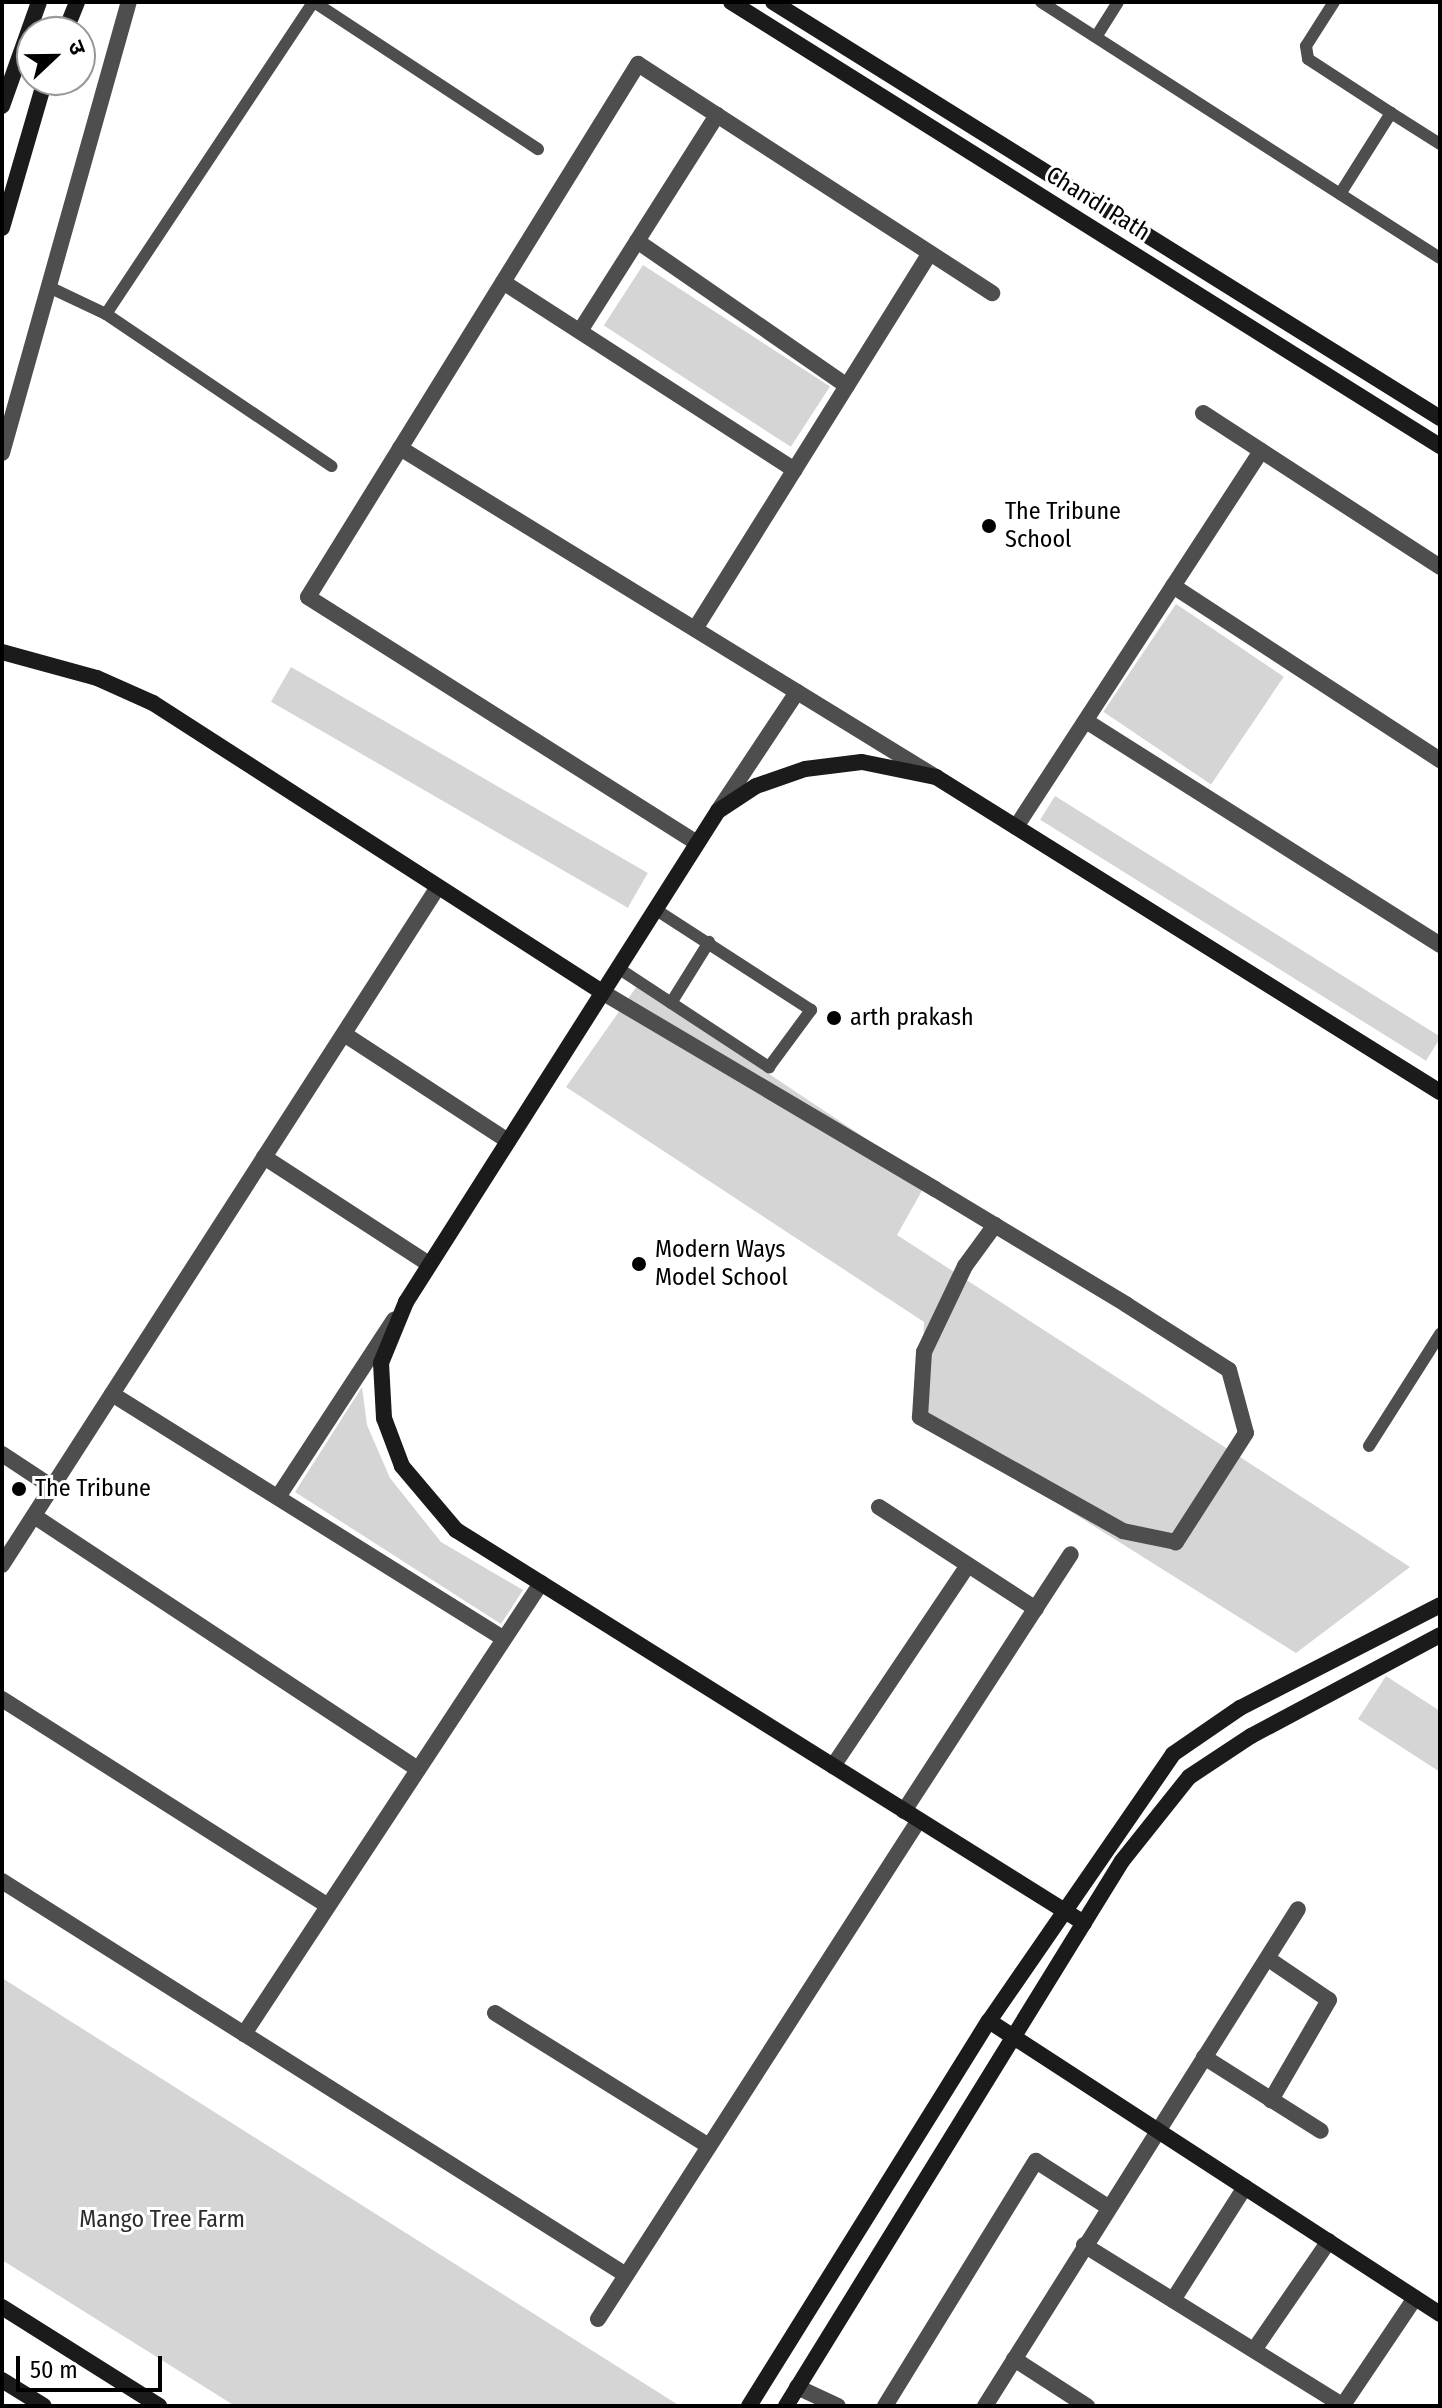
<!DOCTYPE html>
<html>
<head>
<meta charset="utf-8">
<style>
	body { margin:0 }
	#map { position:relative; width:1442px; height:2408px; overflow:hidden; background:#fff; font-family:"Fira Sans Condensed","Noto Sans Devanagari",sans-serif }
	div>[style] { position:absolute }
	.green>* { inset:0; background:#d5d5d5; transform-origin:0 0 }
	.lane>* { height:12px; margin:-6px; padding:0 6px; transform-origin:6px; border-radius:6px; background:#4e4e4e }
	.street>* { height:16px; margin:-8px; padding:0 8px; transform-origin:8px; border-radius:8px; background:#4e4e4e }
	.secondary>* { height:16px; margin:-8px; padding:0 8px; transform-origin:8px; border-radius:8px; background:#1b1b1b }
	.dots>* { width:22px; height:22px; translate:-50% -50%; box-sizing:border-box; border:4px solid #fff; border-radius:50% }
	span { translate:-50% -50%; white-space:nowrap; text-align:center; line-height:1.15; -webkit-text-stroke:6px #fff; paint-order:stroke }
	.street-label { font-size:24px; color:#000 }
	.poi-label { font-size:24px; color:#000 }
	.left { translate:0 -50%; text-align:left }
	.park-label { font-size:24px; color:#2c2c2c }
	.frame { position:absolute; inset:0; border:4px solid #000; pointer-events:none }
	.north { position:absolute; left:16px; top:16px; width:80px; height:80px; box-sizing:border-box; background:#fff; border:2px solid #999; border-radius:50%; rotate:68deg; font-size:22px; font-weight:700; line-height:32px; text-align:center; color:#000 }
	.north::after { content:''; display:block; margin:auto; width:28px; height:36px; background:#000; clip-path:polygon(50% 0,100% 100%,50% 72%,0 100%) }
	.scale { position:absolute; left:16px; top:2356px; width:146px; height:36px; box-sizing:border-box; border:4px solid #000; border-top:0; padding-left:10px; font-size:24px; line-height:28px; white-space:nowrap; color:#000; -webkit-text-stroke:6px #fff; paint-order:stroke }
</style>
</head>
<body>
<div id="map">
	<div class="green">
		<div style="left:643px;top:265px;width:223px;height:72px;rotate:33deg"></div>
		<div style="left:1176px;top:604px;width:130px;height:130px;rotate:34deg"></div>
		<div style="left:291px;top:667px;width:412px;height:40px;rotate:30deg"></div>
		<div style="left:1055px;top:796px;width:455px;height:28px;rotate:32deg"></div>
		<div style="clip-path:polygon(637px 986px,928px 1180px,897px 1235px,1410px 1567px,1296px 1653px,920px 1417px,924px 1322px,566px 1087px)"></div>
		<div style="clip-path:polygon(362px 1387px,367px 1425px,390px 1478px,441px 1542px,523px 1590px,501px 1624px,295px 1492px)"></div>
		<div style="clip-path:polygon(1386px 1676px,1440px 1711px,1440px 1772px,1358px 1719px)"></div>
		<div style="clip-path:polygon(2px 1978px,680px 2406px,235px 2406px,2px 2260px)"></div>
	</div>
	<div class="lane">
		<div style="left:314px;top:2px;width:268px;rotate:33.3deg"></div>
		<div style="left:1041px;top:2px;width:474px;rotate:32.7deg"></div>
		<div style="left:1334px;top:2px;width:52px;rotate:122.5deg"></div>
		<div style="left:1306px;top:46px;width:13px;rotate:81deg"></div>
		<div style="left:1308px;top:59px;width:99px;rotate:33deg"></div>
		<div style="left:1096px;top:37px;width:41px;rotate:-57.8deg"></div>
		<div style="left:1340px;top:194px;width:96px;rotate:-57.8deg"></div>
		<div style="left:1391px;top:113px;width:58px;rotate:32.3deg"></div>
		<div style="left:51px;top:288px;width:61px;rotate:25.3deg"></div>
		<div style="left:106px;top:314px;width:272px;rotate:34deg"></div>
		<div style="left:106px;top:314px;width:374px;rotate:-56.4deg"></div>
		<div style="left:618px;top:968px;width:181px;rotate:33.3deg"></div>
		<div style="left:769px;top:1067px;width:71px;rotate:-53.6deg"></div>
		<div style="left:811px;top:1010px;width:186px;rotate:-147.1deg"></div>
		<div style="left:671px;top:1003px;width:72px;rotate:-58.1deg"></div>
		<div style="left:1369px;top:1446px;width:133px;rotate:-57.6deg"></div>
	</div>
	<div class="street">
		<div style="left:637px;top:241px;width:255px;rotate:34.6deg"></div>
		<div style="left:503px;top:282px;width:347px;rotate:32.8deg"></div>
		<div style="left:580px;top:331px;width:256px;rotate:-57.6deg"></div>
		<div style="left:1203px;top:413px;width:283px;rotate:33deg"></div>
		<div style="left:400px;top:448px;width:627px;rotate:31.56deg"></div>
		<div style="left:2px;top:453px;width:469px;rotate:-74.3deg"></div>
		<div style="left:1173px;top:586px;width:319px;rotate:33.1deg"></div>
		<div style="left:695px;top:629px;width:443px;rotate:-58deg"></div>
		<div style="left:1086px;top:721px;width:419px;rotate:32.3deg"></div>
		<div style="left:718px;top:811px;width:143px;rotate:-56.4deg"></div>
		<div style="left:1016px;top:827px;width:449px;rotate:-56.9deg"></div>
		<div style="left:697px;top:843px;width:460px;rotate:-147.7deg"></div>
		<div style="left:308px;top:597px;width:627px;rotate:-58.24deg"></div>
		<div style="left:638px;top:64px;width:422px;rotate:32.9deg"></div>
		<div style="left:602px;top:992px;width:387px;rotate:30.6deg"></div>
		<div style="left:935px;top:1189px;width:224px;rotate:31.1deg"></div>
		<div style="left:1127px;top:1305px;width:121px;rotate:32.5deg"></div>
		<div style="left:1229px;top:1370px;width:65px;rotate:74.9deg"></div>
		<div style="left:1246px;top:1433px;width:130px;rotate:122.7deg"></div>
		<div style="left:1176px;top:1542px;width:54px;rotate:-168.3deg"></div>
		<div style="left:1123px;top:1531px;width:233px;rotate:-150.7deg"></div>
		<div style="left:920px;top:1417px;width:65px;rotate:-86.5deg"></div>
		<div style="left:924px;top:1352px;width:95px;rotate:-64.5deg"></div>
		<div style="left:965px;top:1266px;width:51px;rotate:-53.8deg"></div>
		<div style="left:344px;top:1034px;width:196px;rotate:33.1deg"></div>
		<div style="left:264px;top:1157px;width:197px;rotate:33deg"></div>
		<div style="left:112px;top:1394px;width:462px;rotate:32deg"></div>
		<div style="left:2px;top:1454px;width:60px;rotate:33.4deg"></div>
		<div style="left:278px;top:1497px;width:212px;rotate:-56.8deg"></div>
		<div style="left:879px;top:1507px;width:187px;rotate:33deg"></div>
		<div style="left:34px;top:1516px;width:460px;rotate:33.4deg"></div>
		<div style="left:2px;top:1565px;width:806px;rotate:-57.26deg"></div>
		<div style="left:2px;top:1699px;width:386px;rotate:32.4deg"></div>
		<div style="left:833px;top:1766px;width:242px;rotate:-56.1deg"></div>
		<div style="left:904px;top:1811px;width:306px;rotate:-57deg"></div>
		<div style="left:2px;top:1881px;width:738px;rotate:32.27deg"></div>
		<div style="left:1270px;top:1960px;width:71px;rotate:34.1deg"></div>
		<div style="left:1329px;top:2000px;width:116px;rotate:120.1deg"></div>
		<div style="left:495px;top:2013px;width:252px;rotate:31.9deg"></div>
		<div style="left:244px;top:2034px;width:540px;rotate:-56.63deg"></div>
		<div style="left:1204px;top:2057px;width:138px;rotate:32.3deg"></div>
		<div style="left:1084px;top:2245px;width:306px;rotate:31.8deg"></div>
		<div style="left:1173px;top:2300px;width:134px;rotate:-57.5deg"></div>
		<div style="left:598px;top:2319px;width:593px;rotate:-57.25deg"></div>
		<div style="left:1254px;top:2350px;width:132px;rotate:-55.5deg"></div>
		<div style="left:1014px;top:2359px;width:87px;rotate:32.8deg"></div>
		<div style="left:797px;top:2387px;width:45px;rotate:24.9deg"></div>
		<div style="left:1343px;top:2405px;width:129px;rotate:-56.1deg"></div>
		<div style="left:885px;top:2406px;width:288px;rotate:-58.4deg"></div>
		<div style="left:1036px;top:2161px;width:85px;rotate:32.6deg"></div>
		<div style="left:985px;top:2406px;width:587px;rotate:-57.8deg"></div>
	</div>
	<div class="secondary">
		<div style="left:731px;top:2px;width:837px;rotate:32.06deg"></div>
		<div style="left:773px;top:2px;width:786px;rotate:31.95deg"></div>
		<div style="left:65px;top:32px;width:32px;rotate:-68deg"></div>
		<div style="left:2px;top:106px;width:110px;rotate:-70.4deg"></div>
		<div style="left:2px;top:228px;width:154px;rotate:-73.8deg"></div>
		<div style="left:2px;top:652px;width:98px;rotate:15.3deg"></div>
		<div style="left:97px;top:678px;width:61px;rotate:24.1deg"></div>
		<div style="left:153px;top:703px;width:534px;rotate:32.77deg"></div>
		<div style="left:1084px;top:1923px;width:741px;rotate:-147.96deg"></div>
		<div style="left:456px;top:1530px;width:84px;rotate:-130.2deg"></div>
		<div style="left:402px;top:1466px;width:51px;rotate:-110.6deg"></div>
		<div style="left:384px;top:1418px;width:55px;rotate:-93.1deg"></div>
		<div style="left:381px;top:1363px;width:66px;rotate:-67.7deg"></div>
		<div style="left:406px;top:1302px;width:582px;rotate:-57.57deg"></div>
		<div style="left:718px;top:811px;width:45px;rotate:-33.3deg"></div>
		<div style="left:756px;top:786px;width:52px;rotate:-19.1deg"></div>
		<div style="left:805px;top:769px;width:57px;rotate:-7deg"></div>
		<div style="left:862px;top:762px;width:76px;rotate:11.5deg"></div>
		<div style="left:936px;top:777px;width:594px;rotate:32.01deg"></div>
		<div style="left:989px;top:2021px;width:538px;rotate:33.01deg"></div>
		<div style="left:2px;top:2307px;width:186px;rotate:32.2deg"></div>
		<div style="left:2px;top:2380px;width:49px;rotate:31.8deg"></div>
		<div style="left:749px;top:2406px;width:454px;rotate:-58.1deg"></div>
		<div style="left:989px;top:2021px;width:324px;rotate:-55.4deg"></div>
		<div style="left:1173px;top:1754px;width:81px;rotate:-34.5deg"></div>
		<div style="left:1240px;top:1708px;width:225px;rotate:-27.2deg"></div>
		<div style="left:786px;top:2406px;width:640px;rotate:-58.35deg"></div>
		<div style="left:1122px;top:1861px;width:107px;rotate:-51.4deg"></div>
		<div style="left:1189px;top:1777px;width:74px;rotate:-33.5deg"></div>
		<div style="left:1251px;top:1736px;width:214px;rotate:-28.1deg"></div>
	</div>
	<div class="dots">
		<div style="left:989px;top:526px;background:#000"></div>
		<div style="left:834px;top:1018px;background:#000"></div>
		<div style="left:639px;top:1264px;background:#000"></div>
		<div style="left:19px;top:1489px;background:#000"></div>
	</div>
	<div class="street-label">
		<span style="left:1098px;top:204px;rotate:32deg">Chandi Path</span>
	</div>
	<div class="poi-label">
		<span class="left" style="left:1005px;top:526px">The Tribune<br>School</span>
		<span class="left" style="left:850px;top:1018px">arth prakash</span>
		<span class="left" style="left:655px;top:1264px">Modern Ways<br>Model School</span>
		<span class="left" style="left:35px;top:1489px">The Tribune</span>
	</div>
	<div class="park-label">
		<span style="left:162px;top:2220px">Mango Tree Farm</span>
	</div>
	<div class="frame"></div>
	<div class="north">उ</div>
	<div class="scale">50 m</div>
</div>
</body>
</html>
